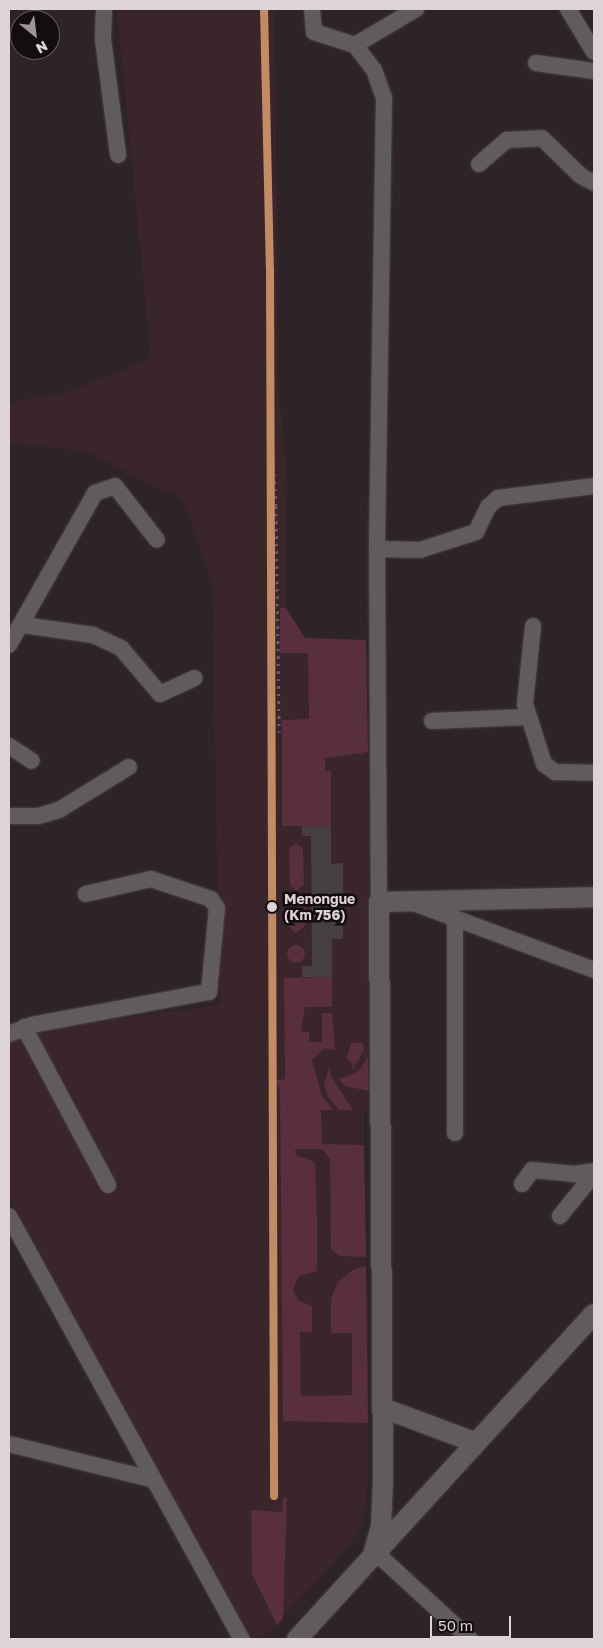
<!DOCTYPE html>
<html>
<head>
<meta charset="utf-8">
<style>
	body { margin:0 }
	#map { position:relative; width:603px; height:1648px; overflow:hidden; background:#2e2427; font-family:"Golos Text",sans-serif }
	div>[style] { position:absolute }
	.built>* { inset:0; background:#39252a }
	.green>* { inset:0; background:#592e3d }
	.round { border-radius:50% }
	.building>* { inset:0; background:#463f41 }
	.roads { filter:drop-shadow(0 0 1px #494144) drop-shadow(0 0 1px #494144) }
	.minor>* { height:16px; margin:-8px; padding:0 8px; transform-origin:8px; border-radius:8px; background:#605b5d }
	.major>* { height:20px; margin:-10px; padding:0 10px; transform-origin:10px; border-radius:10px; background:#625b5d }
	.rail>* { height:3px; margin-top:-1.5px; transform-origin:0; background:repeating-linear-gradient(90deg,#656062 0 2.5px,transparent 0 7.5px) }
	.rail-1>* { height:8px; margin:-4px; padding:0 4px; transform-origin:4px; border-radius:4px; background:#c18c65 }
	.dots>* { width:14px; height:14px; translate:-50% -50%; box-sizing:border-box; border:2px solid #140d0f; border-radius:50% }
	span { translate:-50% -50%; white-space:nowrap; text-align:center; line-height:1.15; -webkit-text-stroke:5px #140d0f; paint-order:stroke }
	.stop-label { font-size:14px; color:#ded3d6; font-weight:700 }
	.left { translate:0 -50%; text-align:left }
	.frame { position:absolute; inset:0; border:10px solid #ded3d6; pointer-events:none }
	.north { position:absolute; left:10px; top:10px; width:50px; height:50px; box-sizing:border-box; background:#140d0f; border:1px solid #655c5f; border-radius:50%; rotate:151deg; font-size:14px; font-weight:700; line-height:20px; text-align:center; color:#ded3d6 }
	.north::after { content:''; display:block; margin:auto; width:18px; height:22px; background:#a09699; clip-path:polygon(50% 0,100% 100%,50% 72%,0 100%) }
	.scale { position:absolute; left:430px; top:1616px; width:81px; height:22px; box-sizing:border-box; border:2px solid #ded3d6; border-top:0; padding-left:6px; font-size:15px; line-height:18px; white-space:nowrap; color:#ded3d6; -webkit-text-stroke:4px #140d0f; paint-order:stroke }
</style>
</head>
<body>
<div id="map">
	<div class="built">
		<div style="clip-path:polygon(117px 9px,275px 9px,278px 377px,287px 483px,286px 608px,305px 638px,366px 640px,372px 1043px,368px 1043px,369px 1109px,364px 1110px,364px 1153px,368px 1327px,368px 1479px,364px 1520px,346px 1550px,262px 1639px,254px 1639px,233px 1607px,9px 1198px,9px 1042px,32px 1030px,220px 1005px,212px 583px,185px 503px,174px 490px,167px 493px,85px 451px,9px 443px,9px 403px,67px 392px,151px 359px)"></div>
	</div>
	<div class="green">
		<div style="clip-path:polygon(280px 608px,286px 608px,305px 638px,366px 640px,368px 752px,325px 758px,325px 771px,331px 771px,331px 826px,282px 826px,282px 720px,309px 719px,308px 653px,280px 653px)"></div>
		<div style="clip-path:polygon(296px 843px,303px 848px,304px 885px,296px 891px,290px 885px,289px 848px)"></div>
		<div style="clip-path:polygon(297px 899px,305px 906px,305px 926px,296px 933px,289px 927px,288px 907px)"></div>
		<div class="round" style="left:287px;top:945px;width:18px;height:18px"></div>
		<div style="clip-path:polygon(332px 977px,332px 1007px,305px 1007px,301px 1032px,309px 1032px,309px 1042px,322px 1042px,322px 1013px,332px 1013px,335px 1050px,325px 1048px,312px 1060px,322px 1096px,333px 1110px,321px 1110px,322px 1144px,364px 1145px,366px 1257px,340px 1256px,331px 1249px,330px 1159px,322px 1149px,295px 1149px,296px 1155px,315px 1162px,317px 1222px,317px 1271px,298px 1277px,293px 1290px,299px 1301px,312px 1306px,312px 1332px,300px 1332px,301px 1396px,352px 1395px,352px 1333px,331px 1333px,331px 1298px,338px 1282px,354px 1269px,366px 1266px,368px 1423px,283px 1421px,280px 1091px,276px 1080px,285px 1079px,284px 978px)"></div>
		<div style="clip-path:polygon(351px 1043px,363px 1043px,364px 1050px,352px 1071px,353px 1064px,347px 1058px)"></div>
		<div style="clip-path:polygon(368px 1056px,369px 1091px,345px 1086px,339px 1079px,359px 1071px)"></div>
		<div style="clip-path:polygon(329px 1068px,332px 1078px,353px 1110px,339px 1110px,328px 1097px,324px 1085px)"></div>
		<div style="clip-path:polygon(283px 1497px,287px 1498px,283px 1619px,277px 1625px,252px 1574px,251px 1510px,282px 1512px)"></div>
	</div>
	<div class="building">
		<div style="clip-path:polygon(302px 826px,331px 826px,331px 864px,343px 863px,343px 939px,332px 939px,332px 977px,302px 977px,302px 966px,312px 966px,311px 836px,302px 836px)"></div>
	</div>
	<div class="roads">
		<div class="minor">
			<div style="left:104px;top:9px;width:30px;rotate:92deg"></div>
			<div style="left:103px;top:39px;width:117px;rotate:82.6deg"></div>
			<div style="left:312px;top:9px;width:23px;rotate:85deg"></div>
			<div style="left:314px;top:32px;width:43px;rotate:17.6deg"></div>
			<div style="left:355px;top:45px;width:31px;rotate:53deg"></div>
			<div style="left:374px;top:70px;width:30px;rotate:70deg"></div>
			<div style="left:384px;top:98px;width:451px;rotate:90.9deg"></div>
			<div style="left:377px;top:549px;width:353px;rotate:89.7deg"></div>
			<div style="left:568px;top:9px;width:50px;rotate:58.8deg"></div>
			<div style="left:355px;top:45px;width:71px;rotate:-30.5deg"></div>
			<div style="left:536px;top:63px;width:59px;rotate:7.9deg"></div>
			<div style="left:479px;top:164px;width:37px;rotate:-41deg"></div>
			<div style="left:507px;top:140px;width:35px;rotate:-3deg"></div>
			<div style="left:542px;top:138px;width:54px;rotate:44.3deg"></div>
			<div style="left:581px;top:176px;width:15px;rotate:28deg"></div>
			<div style="left:377px;top:549px;width:43px;rotate:1.3deg"></div>
			<div style="left:420px;top:550px;width:59px;rotate:-17.8deg"></div>
			<div style="left:476px;top:532px;width:28px;rotate:-64deg"></div>
			<div style="left:488px;top:507px;width:13px;rotate:-42deg"></div>
			<div style="left:498px;top:498px;width:97px;rotate:-7.1deg"></div>
			<div style="left:23px;top:625px;width:71px;rotate:8.1deg"></div>
			<div style="left:93px;top:635px;width:31px;rotate:25deg"></div>
			<div style="left:121px;top:648px;width:60px;rotate:49.7deg"></div>
			<div style="left:160px;top:694px;width:38px;rotate:-25deg"></div>
			<div style="left:533px;top:626px;width:78px;rotate:95.9deg"></div>
			<div style="left:525px;top:704px;width:63px;rotate:72.4deg"></div>
			<div style="left:544px;top:764px;width:14px;rotate:36deg"></div>
			<div style="left:555px;top:772px;width:39px;rotate:1deg"></div>
			<div style="left:9px;top:645px;width:175px;rotate:-60.5deg"></div>
			<div style="left:95px;top:493px;width:21px;rotate:-19deg"></div>
			<div style="left:115px;top:486px;width:68px;rotate:52.1deg"></div>
			<div style="left:432px;top:721px;width:95px;rotate:-2.4deg"></div>
			<div style="left:9px;top:746px;width:27px;rotate:33deg"></div>
			<div style="left:9px;top:816px;width:29px"></div>
			<div style="left:38px;top:816px;width:22px;rotate:-16deg"></div>
			<div style="left:59px;top:810px;width:82px;rotate:-31.6deg"></div>
			<div style="left:414px;top:903px;width:192px;rotate:20.4deg"></div>
			<div style="left:455px;top:919px;width:214px;rotate:90deg"></div>
			<div style="left:24px;top:1027px;width:179px;rotate:62deg"></div>
			<div style="left:9px;top:1034px;width:25px;rotate:-21deg"></div>
			<div style="left:32px;top:1025px;width:180px;rotate:-10.6deg"></div>
			<div style="left:209px;top:992px;width:84px;rotate:-84.6deg"></div>
			<div style="left:217px;top:908px;width:11px;rotate:-124deg"></div>
			<div style="left:211px;top:899px;width:63px;rotate:-161.6deg"></div>
			<div style="left:151px;top:879px;width:67px;rotate:167deg"></div>
			<div style="left:522px;top:1184px;width:17px;rotate:-54deg"></div>
			<div style="left:532px;top:1170px;width:43px;rotate:5.3deg"></div>
			<div style="left:575px;top:1174px;width:19px;rotate:-9deg"></div>
			<div style="left:9px;top:1216px;width:483px;rotate:61.2deg"></div>
			<div style="left:560px;top:1216px;width:54px;rotate:-51deg"></div>
			<div style="left:9px;top:1444px;width:149px;rotate:13.9deg"></div>
			<div style="left:374px;top:1551px;width:130px;rotate:42.5deg"></div>
		</div>
		<div class="major">
			<div style="left:383px;top:1408px;width:97px;rotate:20.5deg"></div>
			<div style="left:374px;top:1551px;width:25px;rotate:-74deg"></div>
			<div style="left:381px;top:1527px;width:45px;rotate:-87.5deg"></div>
			<div style="left:383px;top:1482px;width:580px;rotate:-90.4deg"></div>
			<div style="left:379px;top:902px;width:215px;rotate:-1.3deg"></div>
			<div style="left:297px;top:1639px;width:440px;rotate:-47.6deg"></div>
		</div>
	</div>
	<div class="rail">
		<div style="left:268px;top:376px;width:130px;rotate:86.5deg"></div>
		<div style="left:276px;top:506px;width:226px;rotate:89.2deg"></div>
	</div>
	<div class="rail-1">
		<div style="left:264px;top:9px;width:260px;rotate:88.7deg"></div>
		<div style="left:270px;top:269px;width:1227px;rotate:89.81deg"></div>
	</div>
	<div class="dots">
		<div style="left:272px;top:907px;background:#ded3d6"></div>
	</div>
	<div class="stop-label">
		<span class="left" style="left:284px;top:907px">Menongue<br>(Km 756)</span>
	</div>
	<div class="frame"></div>
	<div class="north">N</div>
	<div class="scale">50 m</div>
</div>
</body>
</html>
